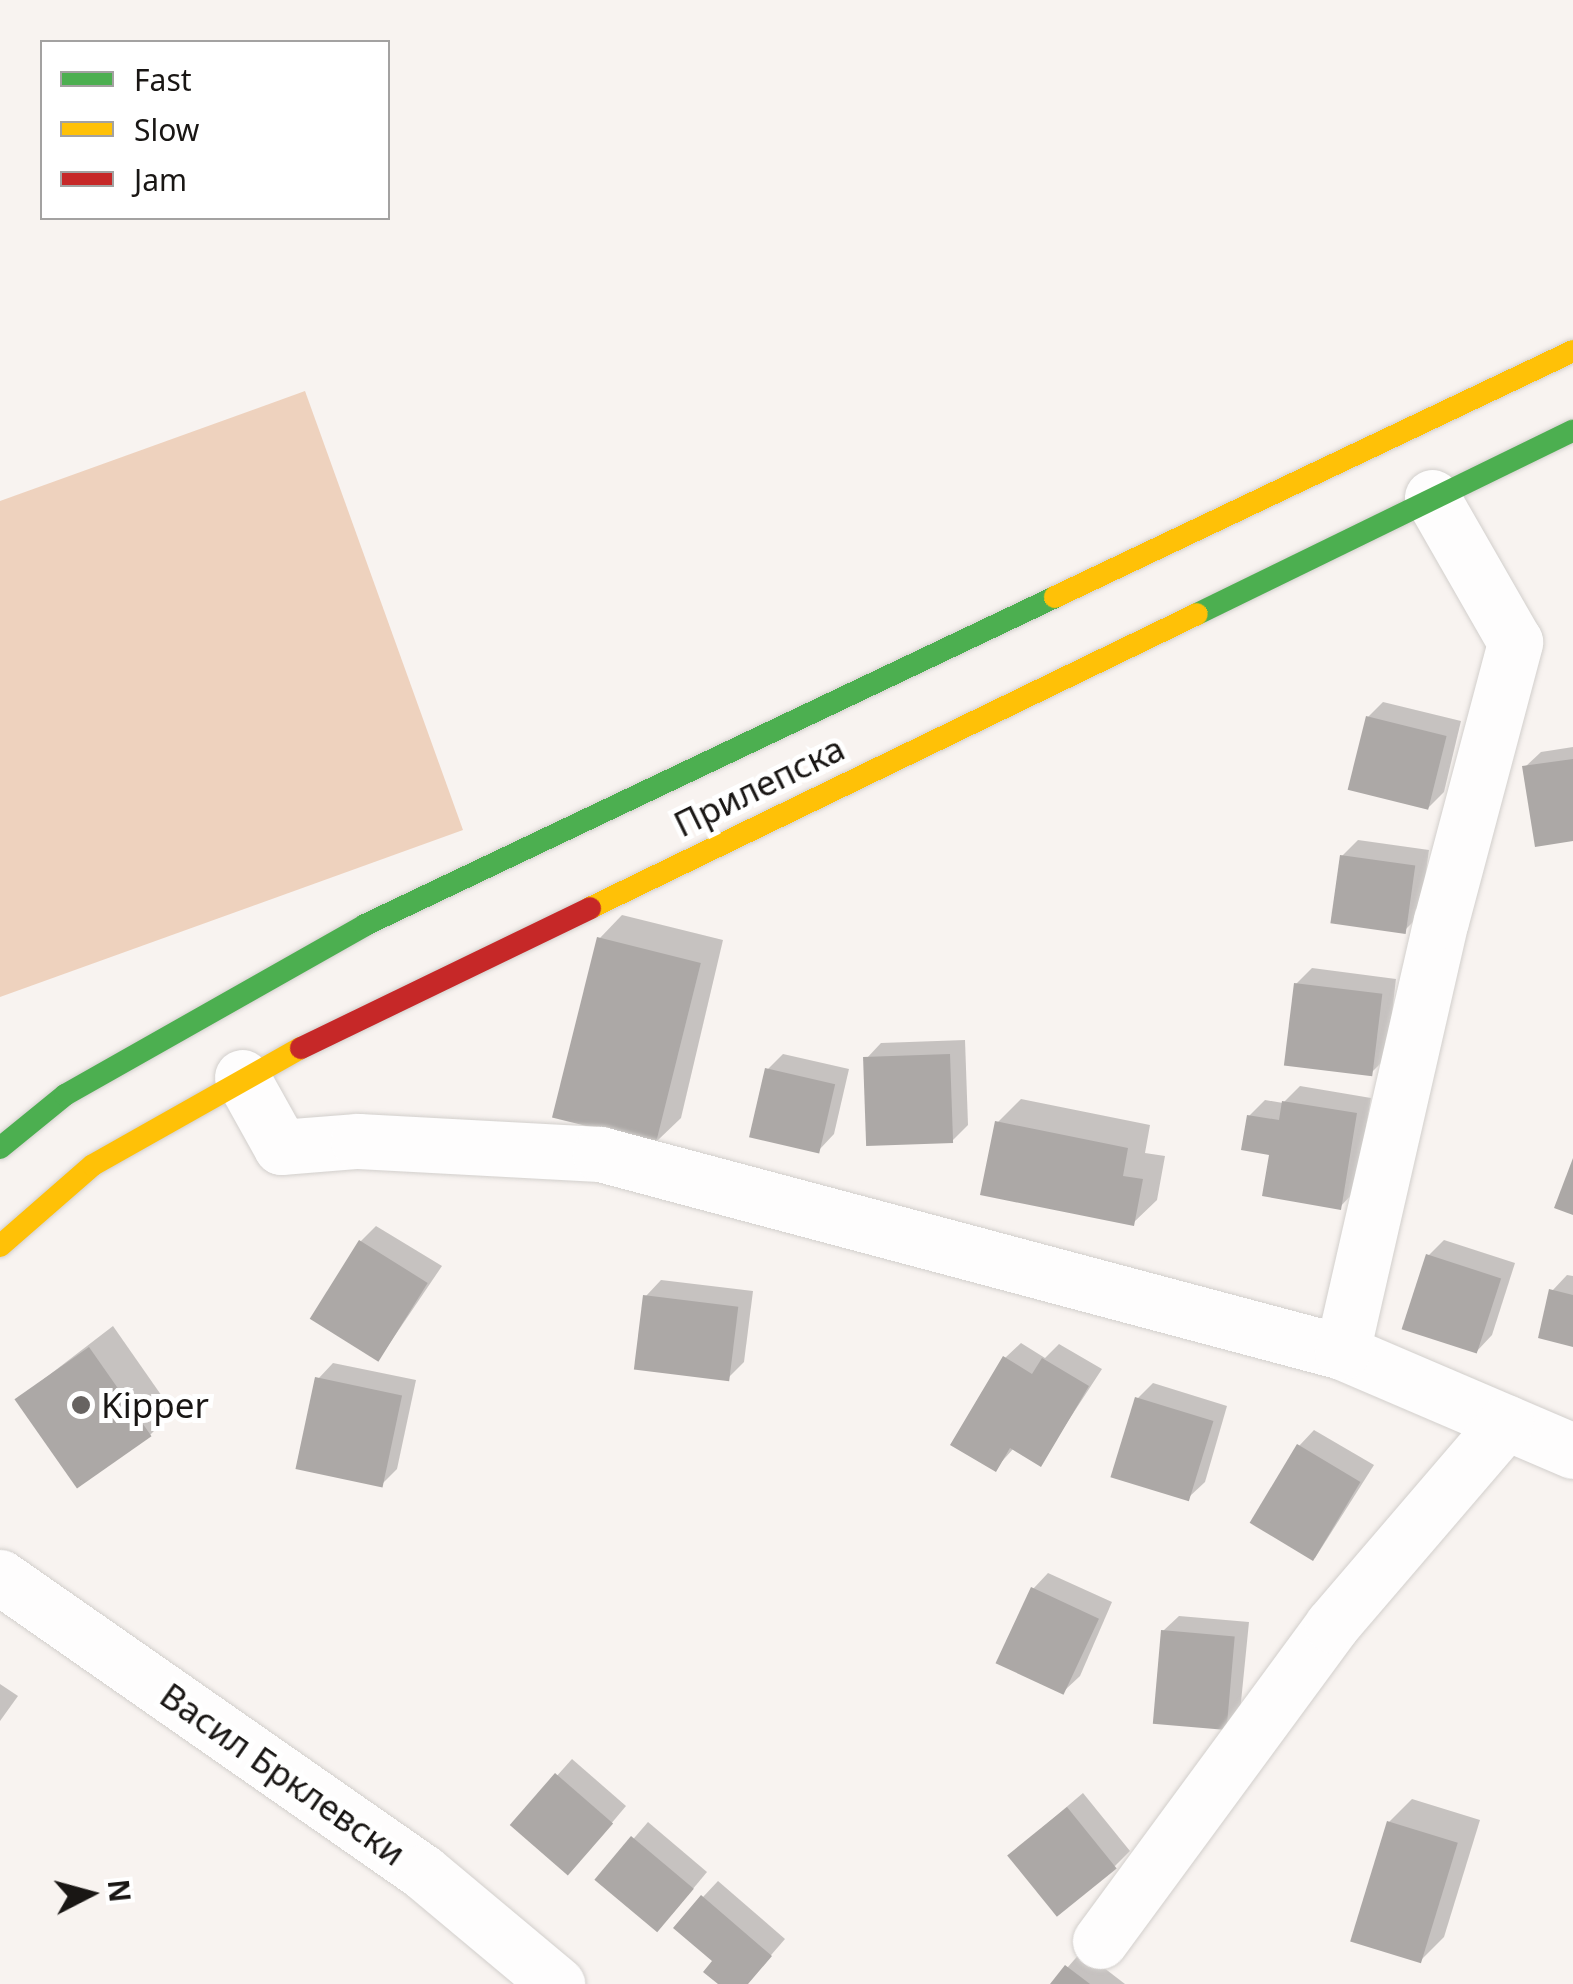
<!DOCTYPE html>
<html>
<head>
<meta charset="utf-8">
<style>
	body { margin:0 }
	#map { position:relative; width:1573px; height:1984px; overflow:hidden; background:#f8f3f0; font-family:"Noto Sans",sans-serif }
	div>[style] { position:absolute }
	.green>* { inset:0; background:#eed2be }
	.shadow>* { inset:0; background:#0003 }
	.building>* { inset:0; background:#aca8a6; transform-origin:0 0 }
	.roads { filter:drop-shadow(0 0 2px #d2cfcc) drop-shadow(0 0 2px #d2cfcc) }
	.street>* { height:55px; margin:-27.5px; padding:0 27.5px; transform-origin:27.5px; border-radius:27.5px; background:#fefdfd }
	.fast>* { height:22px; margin:-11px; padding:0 11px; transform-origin:11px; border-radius:11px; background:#4caf50 }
	.slow>* { height:22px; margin:-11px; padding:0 11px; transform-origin:11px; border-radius:11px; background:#ffc107 }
	.jam>* { height:22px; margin:-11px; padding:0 11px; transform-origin:11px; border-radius:11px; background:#c62828 }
	.dots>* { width:28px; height:28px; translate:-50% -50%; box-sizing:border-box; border:5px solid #fff; border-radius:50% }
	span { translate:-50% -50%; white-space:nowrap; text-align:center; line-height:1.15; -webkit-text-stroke:10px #fff; paint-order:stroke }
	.street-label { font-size:35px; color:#191614 }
	.poi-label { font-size:35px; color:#191614 }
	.left { translate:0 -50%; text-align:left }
	.legend { position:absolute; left:40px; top:40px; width:350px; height:180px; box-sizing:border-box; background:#fff; border:2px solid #a3a2a1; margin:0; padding:12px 18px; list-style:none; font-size:30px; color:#191614 }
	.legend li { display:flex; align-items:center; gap:20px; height:50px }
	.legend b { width:50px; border:2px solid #a3a2a1 }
	.north { position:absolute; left:40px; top:1844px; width:100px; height:100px; -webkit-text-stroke:8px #fff; paint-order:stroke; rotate:84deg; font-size:28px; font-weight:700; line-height:40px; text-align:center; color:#191614 }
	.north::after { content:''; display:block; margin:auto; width:35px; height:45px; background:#191614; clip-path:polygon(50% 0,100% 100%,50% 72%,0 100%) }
</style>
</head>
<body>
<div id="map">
	<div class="green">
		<div style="clip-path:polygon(305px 391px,463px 830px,0 997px,0 501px)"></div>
	</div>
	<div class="shadow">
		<div style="clip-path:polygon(1383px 702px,1461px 721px,1444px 792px,1428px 808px,1368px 717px)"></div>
		<div style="clip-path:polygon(1573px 747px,1573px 839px,1525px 767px,1541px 752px)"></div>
		<div style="clip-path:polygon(1358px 840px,1429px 850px,1420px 915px,1404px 931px,1342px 856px)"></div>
		<div style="clip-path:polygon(622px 915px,723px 940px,681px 1118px,657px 1141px,599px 939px)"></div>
		<div style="clip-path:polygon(1312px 968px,1396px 979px,1387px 1057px,1371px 1073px,1296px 984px)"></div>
		<div style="clip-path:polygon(965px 1040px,968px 1125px,952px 1141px,866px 1059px,881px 1043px)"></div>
		<div style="clip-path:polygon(783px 1054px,849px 1069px,834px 1134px,819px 1150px,767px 1070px)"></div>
		<div style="clip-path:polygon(1300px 1086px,1371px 1098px,1355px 1191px,1340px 1207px,1272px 1153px,1249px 1116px,1265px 1100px,1283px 1103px)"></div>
		<div style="clip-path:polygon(1021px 1099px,1150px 1125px,1145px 1153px,1165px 1156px,1157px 1200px,1133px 1223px,998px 1122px)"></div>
		<div style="clip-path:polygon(376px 1226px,442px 1266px,379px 1359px,361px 1241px)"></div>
		<div style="clip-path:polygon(1444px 1240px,1515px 1263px,1492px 1335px,1477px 1351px,1428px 1256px)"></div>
		<div style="clip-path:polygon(1567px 1275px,1573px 1276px,1573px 1344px,1552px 1291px)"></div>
		<div style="clip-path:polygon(661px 1280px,753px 1291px,744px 1362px,728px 1378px,646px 1296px)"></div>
		<div style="clip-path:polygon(113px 1326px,173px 1412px,149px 1436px,18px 1399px)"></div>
		<div style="clip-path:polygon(1021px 1343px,1045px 1358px,1059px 1344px,1102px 1369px,1040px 1464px,1014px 1448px,995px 1469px,1005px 1358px)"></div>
		<div style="clip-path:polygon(333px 1363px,416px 1380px,397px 1469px,382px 1484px,318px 1379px)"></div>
		<div style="clip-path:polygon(1153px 1383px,1227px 1406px,1205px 1482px,1189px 1497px,1137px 1399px)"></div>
		<div style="clip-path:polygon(1314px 1430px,1374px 1465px,1315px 1558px,1299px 1446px)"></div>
		<div style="clip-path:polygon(1048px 1573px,1112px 1602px,1080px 1676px,1064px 1691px,1033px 1589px)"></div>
		<div style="clip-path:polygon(1179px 1616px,1249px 1622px,1240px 1712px,1224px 1727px,1163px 1631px)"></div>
		<div style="clip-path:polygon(0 1684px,18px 1696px,0 1721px)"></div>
		<div style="clip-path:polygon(572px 1759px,626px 1806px,583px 1857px,513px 1825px)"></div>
		<div style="clip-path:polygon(1083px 1793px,1130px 1851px,1115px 1866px,1010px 1855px)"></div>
		<div style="clip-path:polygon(1412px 1799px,1480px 1820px,1444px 1937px,1421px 1960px,1389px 1822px)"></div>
		<div style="clip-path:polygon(648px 1822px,707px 1872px,672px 1914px,598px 1880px)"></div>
		<div style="clip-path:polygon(718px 1881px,785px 1939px,746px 1984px,721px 1984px,703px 1897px)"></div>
		<div style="clip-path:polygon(1082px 1951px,1125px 1984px,1053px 1984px)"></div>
	</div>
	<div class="building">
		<div style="left:1366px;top:716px;width:83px;height:76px;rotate:14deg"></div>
		<div style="clip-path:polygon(1573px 759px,1573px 841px,1535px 847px,1522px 766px)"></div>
		<div style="left:1340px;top:855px;width:76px;height:69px;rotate:8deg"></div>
		<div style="left:597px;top:937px;width:107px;height:186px;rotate:14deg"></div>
		<div style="left:1294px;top:983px;width:89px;height:83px;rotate:7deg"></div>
		<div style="left:950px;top:1054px;width:89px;height:87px;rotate:88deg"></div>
		<div style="left:765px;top:1068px;width:72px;height:71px;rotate:13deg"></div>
		<div style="clip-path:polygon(1282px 1101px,1357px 1113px,1341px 1210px,1262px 1196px,1269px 1155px,1241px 1150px,1247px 1115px,1279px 1120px)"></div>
		<div style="clip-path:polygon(995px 1121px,1128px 1148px,1123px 1176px,1143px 1179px,1134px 1226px,980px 1195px)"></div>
		<div style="clip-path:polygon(1573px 1158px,1573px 1215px,1554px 1208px)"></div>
		<div style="left:359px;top:1240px;width:81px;height:93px;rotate:32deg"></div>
		<div style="left:1426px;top:1254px;width:79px;height:79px;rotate:18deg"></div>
		<div style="clip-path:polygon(1549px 1289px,1573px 1295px,1573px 1347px,1538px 1338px)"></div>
		<div style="left:643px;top:1295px;width:96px;height:75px;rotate:7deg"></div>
		<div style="left:89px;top:1347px;width:109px;height:91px;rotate:55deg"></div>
		<div style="clip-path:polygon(1003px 1356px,1032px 1374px,1042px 1358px,1089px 1386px,1041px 1467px,1010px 1448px,996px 1472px,950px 1445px)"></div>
		<div style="left:315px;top:1377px;width:89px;height:94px;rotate:12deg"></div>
		<div style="left:1135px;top:1397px;width:82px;height:84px;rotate:17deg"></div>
		<div style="left:1297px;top:1444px;width:74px;height:92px;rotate:31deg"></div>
		<div style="left:1031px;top:1587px;width:75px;height:84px;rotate:25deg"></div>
		<div style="left:1161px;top:1630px;width:74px;height:94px;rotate:5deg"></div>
		<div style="left:555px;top:1773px;width:77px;height:69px;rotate:41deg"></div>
		<div style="left:1067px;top:1807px;width:79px;height:77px;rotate:51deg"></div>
		<div style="left:1387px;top:1821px;width:74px;height:126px;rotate:17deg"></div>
		<div style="left:631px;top:1836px;width:82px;height:57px;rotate:40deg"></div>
		<div style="clip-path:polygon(701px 1895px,772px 1956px,748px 1984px,718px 1984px,703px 1972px,712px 1961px,673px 1928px)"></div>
		<div style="clip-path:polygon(1065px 1965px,1090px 1984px,1050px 1984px)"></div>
	</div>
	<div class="roads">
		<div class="street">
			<div style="left:242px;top:1077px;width:80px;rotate:60.9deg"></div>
			<div style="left:281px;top:1147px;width:77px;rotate:-4.5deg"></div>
			<div style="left:358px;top:1141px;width:242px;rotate:3.1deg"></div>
			<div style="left:600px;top:1154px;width:768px;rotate:14.94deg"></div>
			<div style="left:1342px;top:1352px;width:251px;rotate:23.2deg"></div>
			<div style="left:1342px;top:1352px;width:442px;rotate:-77.1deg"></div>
			<div style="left:1441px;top:921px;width:289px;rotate:-75.1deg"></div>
			<div style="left:1515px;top:642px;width:167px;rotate:-119.8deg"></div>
			<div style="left:0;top:1577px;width:516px;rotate:34.89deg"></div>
			<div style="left:423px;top:1872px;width:175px;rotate:39.9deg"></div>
			<div style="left:1100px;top:1941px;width:392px;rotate:-53.7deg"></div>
			<div style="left:1332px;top:1625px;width:267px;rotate:-49.4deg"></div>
		</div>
		<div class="fast">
			<div style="left:1197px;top:614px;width:418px;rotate:-26deg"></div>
			<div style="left:0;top:1148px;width:84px;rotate:-39.2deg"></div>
			<div style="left:65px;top:1095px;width:345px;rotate:-29.5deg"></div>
			<div style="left:365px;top:925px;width:764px;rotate:-25.42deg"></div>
		</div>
		<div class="slow">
			<div style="left:1055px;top:597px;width:573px;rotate:-25.4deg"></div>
			<div style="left:590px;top:908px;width:674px;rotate:-25.84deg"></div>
			<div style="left:0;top:1246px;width:123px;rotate:-41.1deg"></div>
			<div style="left:93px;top:1165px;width:239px;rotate:-29.4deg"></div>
		</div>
		<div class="jam">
			<div style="left:301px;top:1048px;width:321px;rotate:-25.8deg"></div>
		</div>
	</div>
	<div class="dots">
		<div style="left:81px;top:1405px;background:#676361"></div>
	</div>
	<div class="street-label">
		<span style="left:759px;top:786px;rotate:-26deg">Прилепска</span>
		<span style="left:283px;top:1774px;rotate:35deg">Васил Брклевски</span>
	</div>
	<div class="poi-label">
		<span class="left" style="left:101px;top:1405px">Kipper</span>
	</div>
	<ul class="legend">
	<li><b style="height:12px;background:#4caf50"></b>Fast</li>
	<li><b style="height:12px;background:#ffc107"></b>Slow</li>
	<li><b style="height:12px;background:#c62828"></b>Jam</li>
	</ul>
	<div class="north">N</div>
</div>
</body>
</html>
